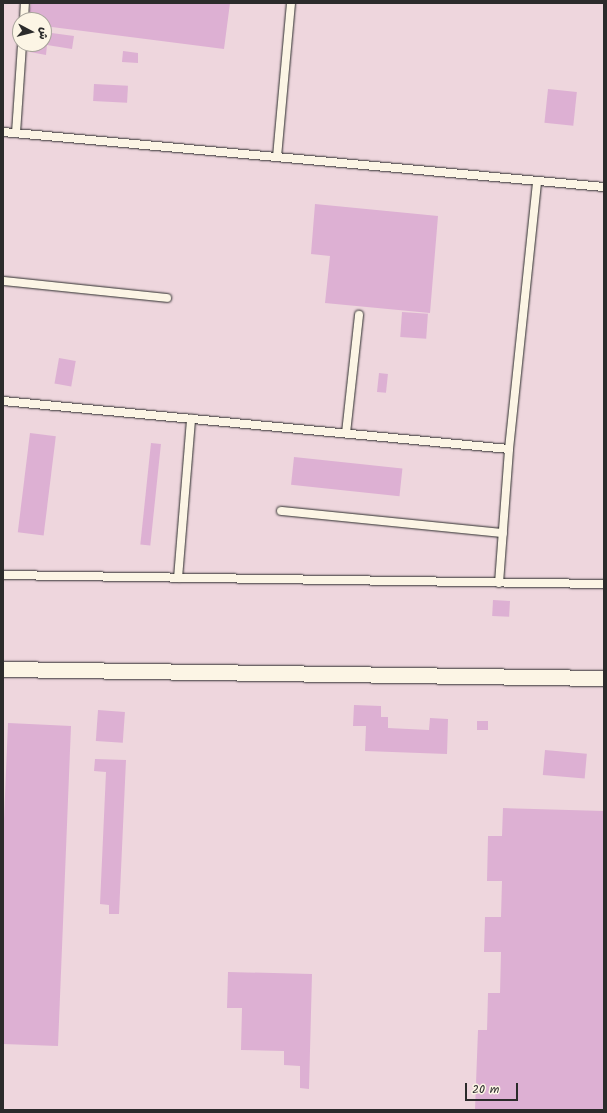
<!DOCTYPE html>
<html>
<head>
<meta charset="utf-8">
<style>
	body { margin:0 }
	#map { position:relative; width:607px; height:1113px; overflow:hidden; background:#f6e7e1; font-family:Kalam,"Playpen Sans Arabic",sans-serif }
	div>[style] { position:absolute }
	.built>* { inset:0; background:#eed6dd }
	.building>* { inset:0; background:#ddb0d3; transform-origin:0 0 }
	.roads { filter:drop-shadow(0 0 1px #2b2b2b) drop-shadow(0 0 1px #2b2b2b) }
	.service>* { height:8px; margin:-4px; padding:0 4px; transform-origin:4px; border-radius:4px; background:#fcf5e5 }
	.minor>* { height:15px; margin:-7.5px; padding:0 7.5px; transform-origin:7.5px; border-radius:7.5px; background:#fcf5e5 }
	span { translate:-50% -50%; white-space:nowrap; text-align:center; line-height:1.15; -webkit-text-stroke:3px #fcf5e5; paint-order:stroke }
	.frame { position:absolute; inset:0; border:4px solid #2b2b2b; pointer-events:none }
	.north { position:absolute; left:12px; top:12px; width:40px; height:40px; box-sizing:border-box; background:#fcf5e5; border:1px solid #a8a49b; border-radius:50%; rotate:97deg; font-size:11px; font-weight:700; line-height:16px; text-align:center; color:#2b2b2b }
	.north::after { content:''; display:block; margin:auto; width:14px; height:18px; background:#2b2b2b; clip-path:polygon(50% 0,100% 100%,50% 72%,0 100%) }
	.scale { position:absolute; left:465px; top:1083px; width:53px; height:18px; box-sizing:border-box; border:2px solid #2b2b2b; border-top:0; padding-left:5px; font-size:12px; line-height:14px; white-space:nowrap; color:#2b2b2b; -webkit-text-stroke:3px #fcf5e5; paint-order:stroke }
</style>
</head>
<body>
<div id="map">
	<div class="built">
		<div style="clip-path:polygon(evenodd,3px 3px,604px 3px,604px 1110px,3px 1110px,3px 3px,20px 20px,44px 20px,44px 44px,20px 44px,20px 20px)"></div>
	</div>
	<div class="building">
		<div style="clip-path:polygon(31px 3px,230px 3px,224px 49px,44px 26px,44px 20px,28px 20px)"></div>
		<div style="clip-path:polygon(44px 32px,74px 36px,72px 49px,47px 45px,46px 55px,30px 52px,31px 44px,44px 44px)"></div>
		<div style="clip-path:polygon(123px 51px,138px 53px,138px 63px,122px 62px)"></div>
		<div style="left:94px;top:84px;width:34px;height:17px;rotate:3deg"></div>
		<div style="left:548px;top:89px;width:29px;height:34px;rotate:6deg"></div>
		<div style="clip-path:polygon(315px 204px,438px 216px,430px 313px,325px 303px,330px 256px,311px 254px)"></div>
		<div style="left:402px;top:312px;width:26px;height:25px;rotate:4deg"></div>
		<div style="left:59px;top:358px;width:17px;height:26px;rotate:10deg"></div>
		<div style="left:379px;top:373px;width:9px;height:19px;rotate:6deg"></div>
		<div style="left:30px;top:433px;width:26px;height:100px;rotate:7deg"></div>
		<div style="left:151px;top:443px;width:10px;height:102px;rotate:6deg"></div>
		<div style="left:294px;top:457px;width:109px;height:28px;rotate:6deg"></div>
		<div style="left:493px;top:600px;width:17px;height:16px;rotate:3deg"></div>
		<div style="clip-path:polygon(354px 705px,381px 706px,381px 717px,388px 717px,388px 728px,429px 730px,430px 718px,448px 719px,447px 754px,365px 751px,366px 726px,353px 726px)"></div>
		<div style="left:98px;top:710px;width:27px;height:31px;rotate:4deg"></div>
		<div style="left:477px;top:721px;width:11px;height:9px"></div>
		<div style="clip-path:polygon(8px 723px,71px 726px,58px 1046px,3px 1044px,3px 843px)"></div>
		<div style="left:545px;top:750px;width:42px;height:25px;rotate:5deg"></div>
		<div style="clip-path:polygon(95px 759px,126px 760px,119px 914px,109px 914px,109px 905px,100px 904px,106px 772px,94px 771px)"></div>
		<div style="clip-path:polygon(503px 808px,604px 811px,604px 1110px,475px 1110px,478px 1030px,487px 1030px,488px 993px,500px 993px,501px 952px,484px 952px,485px 917px,501px 917px,502px 881px,487px 881px,488px 836px,502px 836px)"></div>
		<div style="clip-path:polygon(228px 972px,312px 974px,309px 1089px,300px 1088px,300px 1066px,284px 1065px,284px 1051px,241px 1050px,242px 1008px,227px 1008px)"></div>
	</div>
	<div class="roads">
		<div class="service">
			<div style="left:24px;top:20px;width:17px;rotate:-87deg"></div>
			<div style="left:3px;top:132px;width:604px;rotate:5.23deg"></div>
			<div style="left:16px;top:133px;width:89px;rotate:-86.1deg"></div>
			<div style="left:277px;top:157px;width:155px;rotate:-84.8deg"></div>
			<div style="left:3px;top:281px;width:165px;rotate:5.9deg"></div>
			<div style="left:3px;top:401px;width:508px;rotate:5.42deg"></div>
			<div style="left:346px;top:433px;width:119px;rotate:-83.7deg"></div>
			<div style="left:281px;top:511px;width:223px;rotate:5.7deg"></div>
			<div style="left:3px;top:575px;width:601px;rotate:0.86deg"></div>
			<div style="left:178px;top:578px;width:160px;rotate:-85.3deg"></div>
			<div style="left:499px;top:583px;width:134px;rotate:-85.7deg"></div>
			<div style="left:509px;top:449px;width:269px;rotate:-84deg"></div>
		</div>
		<div class="minor">
			<div style="left:3px;top:669px;width:601px;rotate:0.86deg"></div>
		</div>
	</div>
	<div class="frame"></div>
	<div class="north">ش</div>
	<div class="scale">20 m</div>
</div>
</body>
</html>
